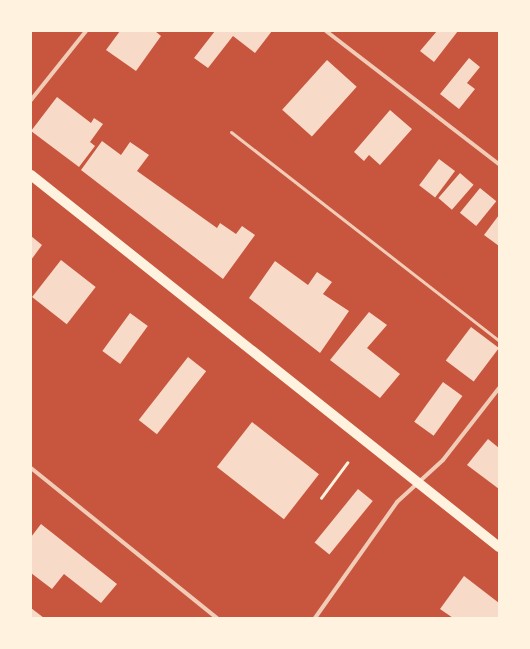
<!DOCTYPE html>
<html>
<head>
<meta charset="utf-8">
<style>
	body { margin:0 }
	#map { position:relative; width:530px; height:649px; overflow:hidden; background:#c8553d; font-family:Overpass,sans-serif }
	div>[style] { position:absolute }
	.building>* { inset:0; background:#f7dbc8; transform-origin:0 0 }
	.path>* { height:2.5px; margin:-1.25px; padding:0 1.25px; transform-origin:1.25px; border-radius:1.25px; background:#fff3e0 }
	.service>* { height:3px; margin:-1.5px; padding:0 1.5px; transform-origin:1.5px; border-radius:1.5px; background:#f1ccb7 }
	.minor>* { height:4px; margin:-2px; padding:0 2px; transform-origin:2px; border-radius:2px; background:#f1ccb7 }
	.primary>* { height:10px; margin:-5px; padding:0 5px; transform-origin:5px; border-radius:5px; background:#fff3e0 }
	span { translate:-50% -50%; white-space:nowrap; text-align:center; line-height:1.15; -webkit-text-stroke:3px #fff3e0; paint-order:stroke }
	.frame { position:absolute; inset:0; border:32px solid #fff3e0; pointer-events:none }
</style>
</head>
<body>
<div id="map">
	<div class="building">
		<div style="clip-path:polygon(120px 31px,155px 31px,161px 36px,136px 71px,106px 50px)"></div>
		<div style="clip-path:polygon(215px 31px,272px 31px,255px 53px,233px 36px,208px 68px,194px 58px)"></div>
		<div style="clip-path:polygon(437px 31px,458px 31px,434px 62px,420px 51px)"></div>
		<div style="clip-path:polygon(469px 58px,480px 67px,467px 83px,475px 89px,459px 109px,440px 94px)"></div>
		<div style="left:327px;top:60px;width:40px;height:67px;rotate:42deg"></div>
		<div style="clip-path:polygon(57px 97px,91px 123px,94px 118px,103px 124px,90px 142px,95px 146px,79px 167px,31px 131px)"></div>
		<div style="clip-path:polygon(390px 110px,412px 129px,380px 165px,369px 155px,364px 161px,354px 152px)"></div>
		<div style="clip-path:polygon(102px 141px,121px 155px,130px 142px,149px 155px,137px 171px,217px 228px,220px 223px,236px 234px,242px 226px,255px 235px,223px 279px,81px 170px)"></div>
		<div style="left:439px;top:159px;width:20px;height:33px;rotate:37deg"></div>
		<div style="left:460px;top:173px;width:18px;height:33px;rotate:41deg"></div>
		<div style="left:480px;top:188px;width:21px;height:32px;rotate:39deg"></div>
		<div style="clip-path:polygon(499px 215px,499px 246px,484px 235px)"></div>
		<div style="clip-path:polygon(31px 236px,42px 245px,31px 260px)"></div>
		<div style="left:61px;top:260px;width:44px;height:47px;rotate:38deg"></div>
		<div style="clip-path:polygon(275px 261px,308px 285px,317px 272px,332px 282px,323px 294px,349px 311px,320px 353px,249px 298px)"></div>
		<div style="clip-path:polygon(369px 312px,387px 325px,367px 348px,400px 374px,380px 398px,330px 360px)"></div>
		<div style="left:130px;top:313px;width:22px;height:47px;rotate:36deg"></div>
		<div style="left:471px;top:327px;width:35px;height:42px;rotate:37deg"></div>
		<div style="left:188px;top:357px;width:23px;height:80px;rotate:38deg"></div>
		<div style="left:443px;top:382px;width:24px;height:49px;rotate:36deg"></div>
		<div style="left:252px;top:422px;width:85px;height:57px;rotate:38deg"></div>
		<div style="clip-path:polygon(488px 439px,499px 448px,499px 489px,467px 465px)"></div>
		<div style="left:358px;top:489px;width:19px;height:69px;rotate:39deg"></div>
		<div style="clip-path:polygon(41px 524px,117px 584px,101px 603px,64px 574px,52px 589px,31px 573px,31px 537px)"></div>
		<div style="clip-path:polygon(464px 576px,499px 603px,499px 618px,453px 618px,440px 609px)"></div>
		<div style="clip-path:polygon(31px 608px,44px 618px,31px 618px)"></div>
	</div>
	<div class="path">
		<div style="left:321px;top:498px;width:44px;rotate:-53.4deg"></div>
	</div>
	<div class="service">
		<div style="left:231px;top:132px;width:340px;rotate:37.9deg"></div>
	</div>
	<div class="minor">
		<div style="left:326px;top:31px;width:218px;rotate:37.6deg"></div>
		<div style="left:31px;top:100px;width:88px;rotate:-51.4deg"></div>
		<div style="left:31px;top:468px;width:239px;rotate:38.9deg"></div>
		<div style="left:315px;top:618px;width:142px;rotate:-54.7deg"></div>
		<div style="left:397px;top:502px;width:62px;rotate:-42.4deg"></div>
		<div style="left:443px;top:460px;width:91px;rotate:-52.1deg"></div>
	</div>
	<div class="primary">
		<div style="left:31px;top:175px;width:598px;rotate:38.48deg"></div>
	</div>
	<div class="frame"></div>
</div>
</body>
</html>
